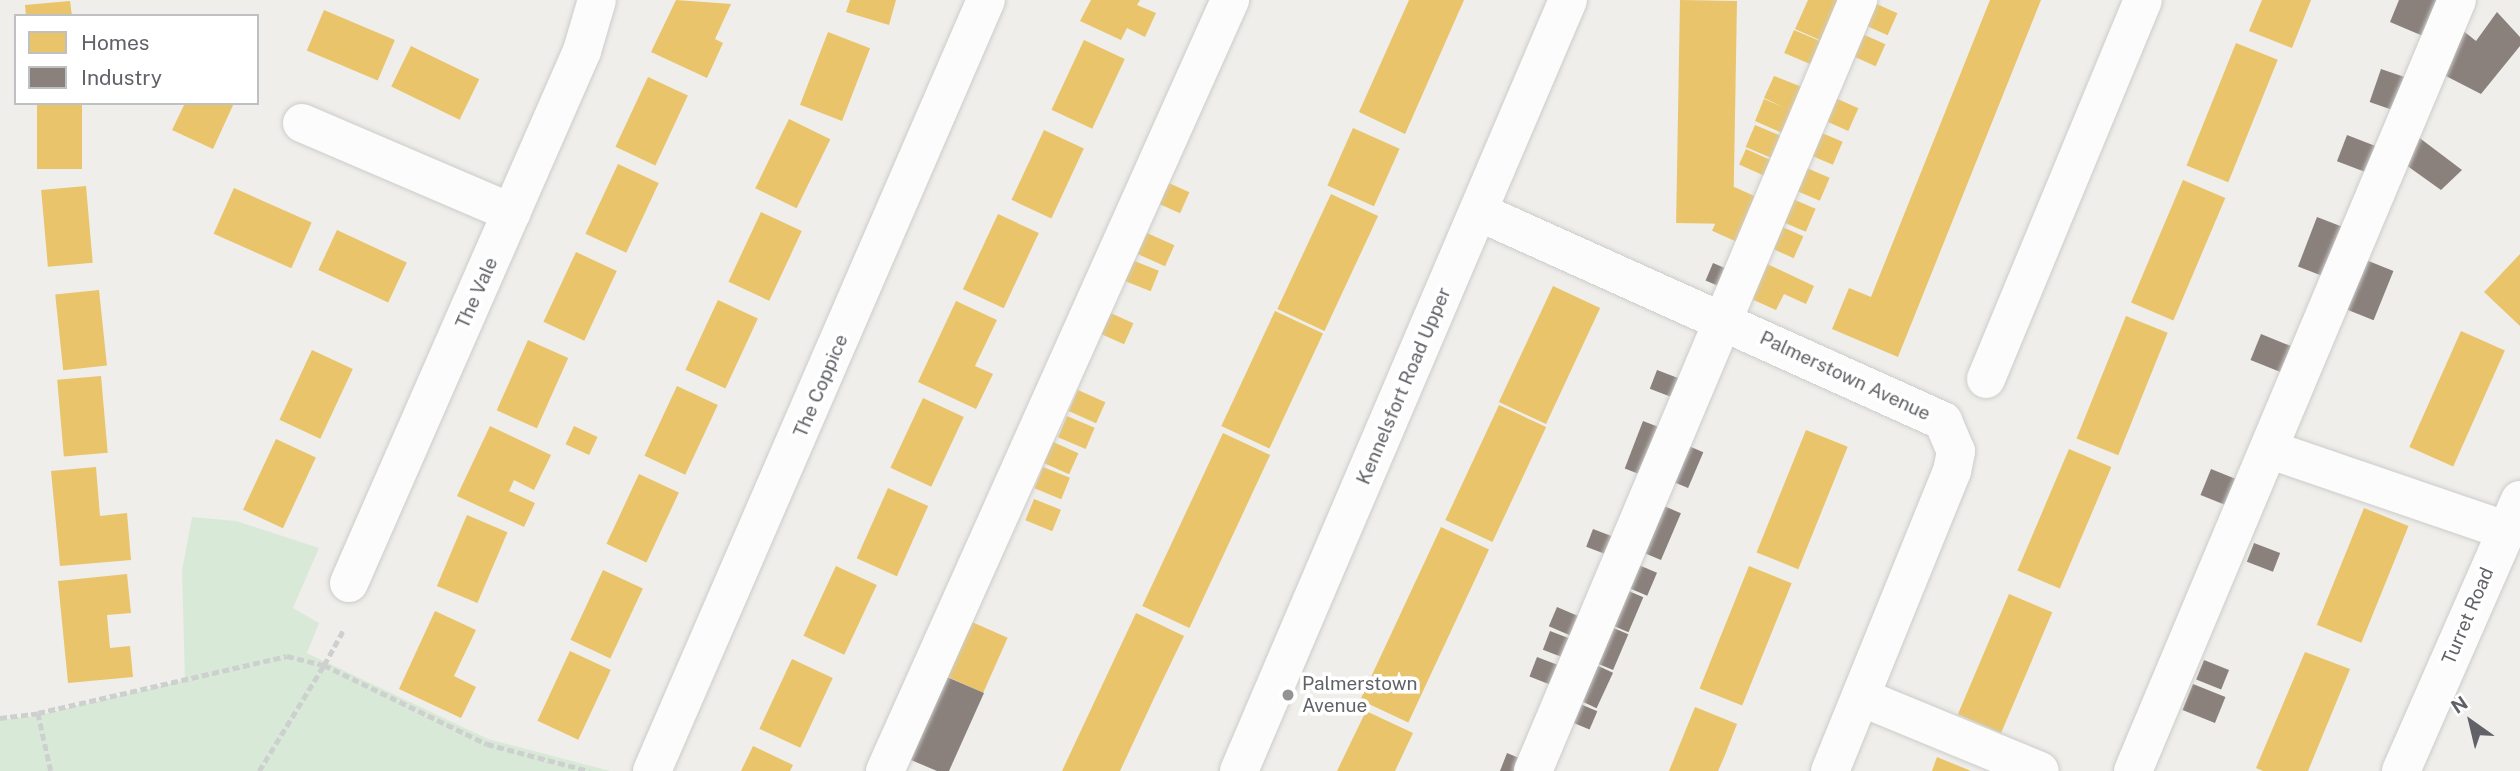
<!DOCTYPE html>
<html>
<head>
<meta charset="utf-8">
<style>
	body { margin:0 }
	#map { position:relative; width:2520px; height:771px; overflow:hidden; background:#efeeea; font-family:"Public Sans",sans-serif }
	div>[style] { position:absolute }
	.green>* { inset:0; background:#d9e9d8 }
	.homes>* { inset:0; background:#e9c46a; transform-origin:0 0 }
	.industry>* { inset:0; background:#8a817c; transform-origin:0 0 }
	.path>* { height:4.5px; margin-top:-2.25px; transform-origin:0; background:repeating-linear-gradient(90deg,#cdd0cf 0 7px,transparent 0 10.5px) }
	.roads { filter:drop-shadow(0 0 2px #cccccb) drop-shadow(0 0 2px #cccccb) }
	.minor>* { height:38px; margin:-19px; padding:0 19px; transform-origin:19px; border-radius:19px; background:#fdfcfc }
	.dots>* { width:19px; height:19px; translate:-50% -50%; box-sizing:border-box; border:4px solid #fff; border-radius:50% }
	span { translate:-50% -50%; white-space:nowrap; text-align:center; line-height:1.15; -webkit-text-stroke:7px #fff; paint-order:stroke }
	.street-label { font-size:19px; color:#606267 }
	.poi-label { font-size:19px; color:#606267 }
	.left { translate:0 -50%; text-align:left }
	.legend { position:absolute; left:14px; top:14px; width:245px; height:91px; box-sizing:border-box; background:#fff; border:2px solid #bfc0c2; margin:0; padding:9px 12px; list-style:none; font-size:21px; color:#606267 }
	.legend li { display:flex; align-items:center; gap:14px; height:35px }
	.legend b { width:35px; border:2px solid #bfc0c2 }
	.north { position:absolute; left:2436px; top:687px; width:70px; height:70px; -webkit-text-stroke:5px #fff; paint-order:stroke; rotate:326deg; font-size:19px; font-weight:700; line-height:28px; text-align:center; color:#606267 }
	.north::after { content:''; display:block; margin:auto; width:24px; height:32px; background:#606267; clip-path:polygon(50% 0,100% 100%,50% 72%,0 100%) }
</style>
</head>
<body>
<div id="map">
	<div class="green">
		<div style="clip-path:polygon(192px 517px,236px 521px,319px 548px,293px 608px,319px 623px,307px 653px,488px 739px,610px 771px,0 771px,0 720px,36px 716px,185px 680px,182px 571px)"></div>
	</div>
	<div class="homes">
		<div style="clip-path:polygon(676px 0,731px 4px,715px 39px,723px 43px,707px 78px,651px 52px)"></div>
		<div style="clip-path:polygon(850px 0,896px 0,889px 25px,846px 12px)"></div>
		<div style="clip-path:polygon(1091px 0,1140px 0,1137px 5px,1156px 13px,1145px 37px,1127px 28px,1121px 40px,1080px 21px)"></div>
		<div style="clip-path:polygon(1409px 0,1464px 0,1405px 134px,1359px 112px)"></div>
		<div style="left:1680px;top:0;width:57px;height:223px;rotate:1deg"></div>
		<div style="clip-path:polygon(1808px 0,1840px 0,1822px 41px,1795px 29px)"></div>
		<div style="clip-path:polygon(1990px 0,2041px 0,1898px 357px,1832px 329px,1849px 288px,1871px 297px)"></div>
		<div style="clip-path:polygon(2262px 0,2311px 0,2292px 48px,2249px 31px)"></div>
		<div style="clip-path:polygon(70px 1px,72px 16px,26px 16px,25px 5px)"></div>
		<div style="left:1870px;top:1px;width:30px;height:24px;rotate:24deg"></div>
		<div style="left:324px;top:10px;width:77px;height:44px;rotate:23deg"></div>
		<div style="left:1794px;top:30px;width:30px;height:25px;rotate:23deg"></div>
		<div style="left:828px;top:32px;width:45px;height:78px;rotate:21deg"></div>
		<div style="left:1858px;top:32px;width:30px;height:24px;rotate:24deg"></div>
		<div style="left:1084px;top:40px;width:45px;height:77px;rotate:25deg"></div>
		<div style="left:2236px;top:43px;width:45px;height:132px;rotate:22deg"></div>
		<div style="left:411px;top:46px;width:76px;height:45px;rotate:26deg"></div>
		<div style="clip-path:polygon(1774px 76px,1802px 87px,1782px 133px,1755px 121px,1764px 99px,1785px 108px,1764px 98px)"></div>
		<div style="left:648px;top:77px;width:44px;height:77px;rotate:25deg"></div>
		<div style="left:1831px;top:96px;width:30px;height:25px;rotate:24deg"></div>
		<div style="left:37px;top:103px;width:45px;height:66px"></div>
		<div style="clip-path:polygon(185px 103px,234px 103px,213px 149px,172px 130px)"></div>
		<div style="left:789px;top:119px;width:46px;height:77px;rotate:26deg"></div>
		<div style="left:1755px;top:125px;width:30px;height:24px;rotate:23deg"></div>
		<div style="left:1353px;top:128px;width:51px;height:63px;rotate:24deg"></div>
		<div style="left:1044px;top:130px;width:44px;height:77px;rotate:25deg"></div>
		<div style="left:1815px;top:130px;width:30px;height:25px;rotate:23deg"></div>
		<div style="left:1746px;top:149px;width:30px;height:17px;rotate:24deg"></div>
		<div style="left:618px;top:164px;width:45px;height:77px;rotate:25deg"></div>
		<div style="left:1802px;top:166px;width:30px;height:25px;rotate:23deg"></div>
		<div style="left:1162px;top:180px;width:30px;height:23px;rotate:24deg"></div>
		<div style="left:2183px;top:180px;width:46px;height:133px;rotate:23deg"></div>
		<div style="left:86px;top:186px;width:77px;height:45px;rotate:85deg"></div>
		<div style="left:1732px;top:186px;width:30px;height:49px;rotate:24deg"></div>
		<div style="left:234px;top:188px;width:85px;height:50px;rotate:24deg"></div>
		<div style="left:1331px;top:194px;width:52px;height:127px;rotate:25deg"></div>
		<div style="left:1788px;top:197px;width:30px;height:25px;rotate:23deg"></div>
		<div style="left:761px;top:212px;width:45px;height:77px;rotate:25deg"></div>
		<div style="left:998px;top:214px;width:45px;height:83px;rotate:25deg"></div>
		<div style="left:1776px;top:224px;width:30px;height:24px;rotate:24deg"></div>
		<div style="left:337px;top:230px;width:77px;height:44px;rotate:25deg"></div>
		<div style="left:1147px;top:233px;width:30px;height:23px;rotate:24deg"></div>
		<div style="left:576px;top:252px;width:45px;height:77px;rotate:25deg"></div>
		<div style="clip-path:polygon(2520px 254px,2520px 326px,2484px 292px)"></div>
		<div style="left:1132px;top:260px;width:29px;height:22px;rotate:22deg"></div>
		<div style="clip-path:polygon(1763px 262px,1814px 286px,1806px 304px,1784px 294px,1776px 310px,1747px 297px)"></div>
		<div style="left:1553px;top:286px;width:52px;height:128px;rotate:25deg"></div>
		<div style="left:99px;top:290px;width:76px;height:44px;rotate:84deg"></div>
		<div style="left:718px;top:300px;width:44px;height:77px;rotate:25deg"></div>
		<div style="clip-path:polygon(956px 301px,997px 320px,975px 366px,993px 374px,976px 409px,918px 382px)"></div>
		<div style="left:1106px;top:311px;width:30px;height:23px;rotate:24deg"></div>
		<div style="left:1275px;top:311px;width:53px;height:127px;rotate:25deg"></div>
		<div style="left:2126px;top:316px;width:45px;height:132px;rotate:22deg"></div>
		<div style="left:2461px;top:331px;width:48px;height:127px;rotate:24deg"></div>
		<div style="left:528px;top:340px;width:44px;height:77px;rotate:24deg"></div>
		<div style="left:312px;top:350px;width:45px;height:77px;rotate:25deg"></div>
		<div style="left:101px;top:376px;width:77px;height:44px;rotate:85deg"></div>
		<div style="left:677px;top:386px;width:45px;height:77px;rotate:25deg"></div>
		<div style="left:1078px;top:390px;width:30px;height:23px;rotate:24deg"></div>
		<div style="left:923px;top:398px;width:45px;height:77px;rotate:25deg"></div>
		<div style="left:1499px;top:405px;width:52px;height:127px;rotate:25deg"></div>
		<div style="left:1067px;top:416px;width:30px;height:23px;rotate:23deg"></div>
		<div style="clip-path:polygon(490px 426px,551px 455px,534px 490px,514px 480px,509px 491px,535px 503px,524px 527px,457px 496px)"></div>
		<div style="left:574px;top:426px;width:26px;height:20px;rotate:25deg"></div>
		<div style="left:1806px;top:430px;width:45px;height:132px;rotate:22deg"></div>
		<div style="left:1223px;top:433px;width:52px;height:191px;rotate:25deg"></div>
		<div style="left:276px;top:439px;width:44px;height:78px;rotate:25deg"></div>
		<div style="left:1051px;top:441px;width:30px;height:23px;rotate:24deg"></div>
		<div style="left:2069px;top:449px;width:46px;height:132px;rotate:23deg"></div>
		<div style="clip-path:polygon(96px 467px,100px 516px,127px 513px,131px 560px,60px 566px,51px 471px)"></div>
		<div style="left:1043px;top:467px;width:29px;height:23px;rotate:22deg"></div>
		<div style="left:639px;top:474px;width:44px;height:77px;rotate:25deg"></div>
		<div style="left:888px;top:488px;width:44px;height:77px;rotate:24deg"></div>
		<div style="left:1034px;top:499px;width:29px;height:23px;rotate:22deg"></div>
		<div style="left:2364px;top:508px;width:48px;height:126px;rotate:22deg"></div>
		<div style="left:467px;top:515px;width:44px;height:77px;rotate:23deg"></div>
		<div style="left:1441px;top:527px;width:53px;height:191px;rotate:25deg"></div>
		<div style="left:836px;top:566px;width:45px;height:77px;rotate:25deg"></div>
		<div style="left:1749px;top:566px;width:46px;height:132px;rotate:22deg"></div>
		<div style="left:603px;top:570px;width:44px;height:77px;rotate:25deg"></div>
		<div style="clip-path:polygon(127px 574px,131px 613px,107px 615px,110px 648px,130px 646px,133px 677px,68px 683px,58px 581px)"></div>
		<div style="left:2009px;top:594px;width:47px;height:131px;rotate:23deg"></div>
		<div style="clip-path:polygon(435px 611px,476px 630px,454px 676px,476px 687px,461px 718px,399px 689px)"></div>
		<div style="clip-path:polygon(1136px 613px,1184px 636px,1156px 694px,1120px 771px,1062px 771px)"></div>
		<div style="left:972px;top:622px;width:39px;height:60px;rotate:24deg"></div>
		<div style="left:570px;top:651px;width:45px;height:77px;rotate:25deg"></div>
		<div style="clip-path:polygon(2305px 652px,2350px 669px,2308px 771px,2263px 771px,2256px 768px)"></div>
		<div style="left:792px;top:659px;width:45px;height:77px;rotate:25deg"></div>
		<div style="clip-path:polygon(1695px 707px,1737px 724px,1725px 755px,1718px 771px,1669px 771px)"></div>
		<div style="clip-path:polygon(1366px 711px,1413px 733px,1395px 771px,1337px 771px)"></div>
		<div style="clip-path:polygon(753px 746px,793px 765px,790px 771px,741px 771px)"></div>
		<div style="clip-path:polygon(1937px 757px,1971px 771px,1932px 771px)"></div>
	</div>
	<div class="industry">
		<div style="clip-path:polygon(2399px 0,2438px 0,2423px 36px,2390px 22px)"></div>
		<div style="clip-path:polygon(2497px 12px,2520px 37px,2520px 46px,2481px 94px,2442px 74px,2456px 25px,2476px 41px)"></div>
		<div style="left:2381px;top:69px;width:28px;height:35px;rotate:19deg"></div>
		<div style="left:2347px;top:135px;width:36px;height:28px;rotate:21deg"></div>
		<div style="clip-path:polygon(2417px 136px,2462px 170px,2441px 190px,2406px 165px)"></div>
		<div style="left:2317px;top:217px;width:36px;height:53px;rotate:21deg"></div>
		<div style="left:2361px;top:258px;width:35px;height:53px;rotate:22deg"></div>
		<div style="left:1713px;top:263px;width:21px;height:19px;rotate:23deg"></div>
		<div style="left:2261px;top:334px;width:37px;height:28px;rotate:22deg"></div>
		<div style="left:1657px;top:370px;width:28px;height:20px;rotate:21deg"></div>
		<div style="left:1643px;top:421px;width:25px;height:51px;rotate:21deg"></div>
		<div style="left:1684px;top:444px;width:21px;height:39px;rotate:23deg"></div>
		<div style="left:2211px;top:469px;width:37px;height:28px;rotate:22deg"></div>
		<div style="left:1657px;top:503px;width:26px;height:51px;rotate:23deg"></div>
		<div style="left:1593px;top:529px;width:28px;height:19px;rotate:21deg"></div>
		<div style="left:2254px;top:543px;width:28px;height:20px;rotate:21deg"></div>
		<div style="left:1634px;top:563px;width:25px;height:25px;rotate:23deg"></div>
		<div style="left:1624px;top:589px;width:21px;height:38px;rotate:23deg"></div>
		<div style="left:1557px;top:607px;width:28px;height:21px;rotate:23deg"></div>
		<div style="left:1609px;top:626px;width:21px;height:39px;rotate:23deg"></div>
		<div style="left:1550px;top:631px;width:28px;height:20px;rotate:21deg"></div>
		<div style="left:1537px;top:657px;width:28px;height:21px;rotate:21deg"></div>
		<div style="left:2204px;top:660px;width:27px;height:21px;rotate:22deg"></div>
		<div style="left:1594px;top:664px;width:21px;height:39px;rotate:25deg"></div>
		<div style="clip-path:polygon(947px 677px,984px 693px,949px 771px,937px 771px,911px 760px)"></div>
		<div style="left:2193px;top:684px;width:35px;height:28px;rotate:22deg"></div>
		<div style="left:1578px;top:703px;width:21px;height:20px;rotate:23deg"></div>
		<div style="clip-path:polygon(1507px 753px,1526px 761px,1522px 771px,1500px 771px)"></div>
	</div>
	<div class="path">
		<div style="left:38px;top:713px;width:255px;rotate:-12.9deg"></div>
		<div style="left:287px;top:656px;width:38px;rotate:14deg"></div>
		<div style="left:324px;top:665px;width:39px;rotate:-61deg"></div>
		<div style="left:0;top:718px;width:38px;rotate:-7deg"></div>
		<div style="left:38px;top:713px;width:59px;rotate:77.4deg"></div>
		<div style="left:259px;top:771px;width:124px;rotate:-58.5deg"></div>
		<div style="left:324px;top:665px;width:181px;rotate:25.9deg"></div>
		<div style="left:487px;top:744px;width:106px;rotate:14.8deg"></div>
	</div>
	<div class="roads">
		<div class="minor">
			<div style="left:302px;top:123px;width:228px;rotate:23.2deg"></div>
			<div style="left:1479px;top:212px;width:509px;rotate:24.25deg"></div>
			<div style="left:1943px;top:421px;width:33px;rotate:67deg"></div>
			<div style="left:1956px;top:451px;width:20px;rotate:101deg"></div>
			<div style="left:1952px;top:471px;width:324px;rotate:112.1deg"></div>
			<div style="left:1986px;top:379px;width:410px;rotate:-67.5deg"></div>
			<div style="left:2271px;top:450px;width:247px;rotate:18.9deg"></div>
			<div style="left:349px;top:583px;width:581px;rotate:-66.35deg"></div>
			<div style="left:582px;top:51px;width:53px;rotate:-73.6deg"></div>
			<div style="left:1863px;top:698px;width:191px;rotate:22.4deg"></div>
			<div style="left:652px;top:771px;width:840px;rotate:-66.58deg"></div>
			<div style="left:885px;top:771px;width:845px;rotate:-65.89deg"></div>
			<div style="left:1239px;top:771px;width:838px;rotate:-66.89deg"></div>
			<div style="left:1533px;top:771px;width:837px;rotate:-67.14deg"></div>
			<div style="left:2133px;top:771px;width:836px;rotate:-67.21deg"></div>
			<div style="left:2401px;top:771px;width:296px;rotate:-66.3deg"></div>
		</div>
	</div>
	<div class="dots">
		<div style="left:1288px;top:695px;background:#929395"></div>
	</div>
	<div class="street-label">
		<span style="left:477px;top:293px;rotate:-66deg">The Vale</span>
		<span style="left:1845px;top:376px;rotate:25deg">Palmerstown Avenue</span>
		<span style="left:821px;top:386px;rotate:-67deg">The Coppice</span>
		<span style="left:1404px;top:386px;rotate:-67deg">Kennelsfort Road Upper</span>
		<span style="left:2468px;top:616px;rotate:-67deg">Turret Road</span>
	</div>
	<div class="poi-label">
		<span class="left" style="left:1302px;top:695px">Palmerstown<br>Avenue</span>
	</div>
	<ul class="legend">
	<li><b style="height:19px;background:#e9c46a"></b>Homes</li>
	<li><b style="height:19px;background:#8a817c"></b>Industry</li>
	</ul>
	<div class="north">N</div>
</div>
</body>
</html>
